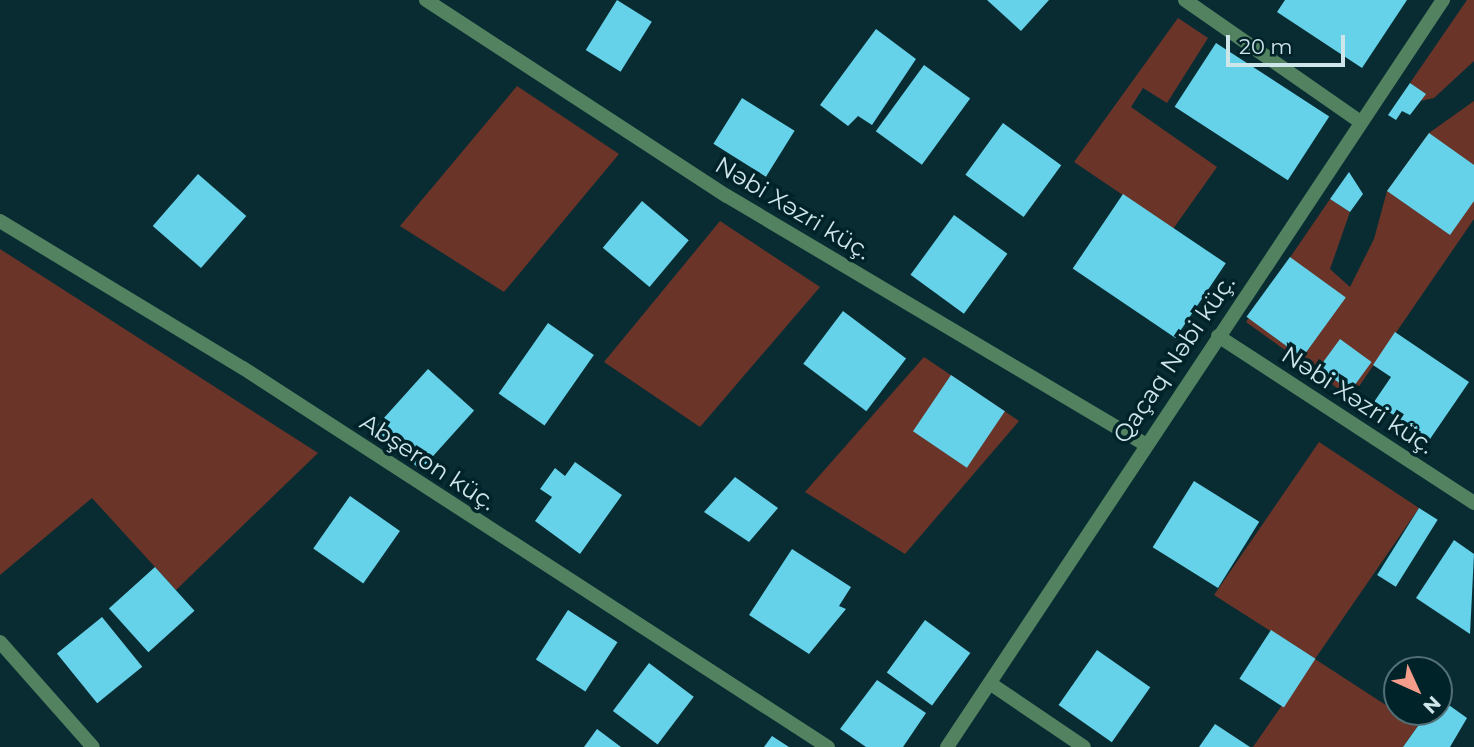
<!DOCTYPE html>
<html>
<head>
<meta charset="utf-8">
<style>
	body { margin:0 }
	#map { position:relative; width:1474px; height:747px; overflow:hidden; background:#092c33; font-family:Montserrat,sans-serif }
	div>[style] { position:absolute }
	.green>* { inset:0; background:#6a3429 }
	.building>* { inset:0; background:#65d2e9; transform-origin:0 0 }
	.street>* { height:14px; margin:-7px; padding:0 7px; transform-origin:7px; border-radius:7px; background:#528260 }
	span { translate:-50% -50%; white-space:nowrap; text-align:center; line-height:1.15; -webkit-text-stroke:7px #002229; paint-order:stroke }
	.street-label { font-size:24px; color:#cee5ea }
	.north { position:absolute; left:1383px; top:656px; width:70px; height:70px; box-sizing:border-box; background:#002229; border:2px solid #527076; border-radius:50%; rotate:135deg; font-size:19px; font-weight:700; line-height:28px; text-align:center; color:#cee5ea }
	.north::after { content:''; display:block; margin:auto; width:24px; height:32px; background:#f49d8b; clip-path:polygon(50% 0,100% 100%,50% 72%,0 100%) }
	.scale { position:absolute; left:1226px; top:35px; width:119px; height:32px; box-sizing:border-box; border:4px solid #cee5ea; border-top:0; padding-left:9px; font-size:21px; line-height:24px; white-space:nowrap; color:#cee5ea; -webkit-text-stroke:5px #002229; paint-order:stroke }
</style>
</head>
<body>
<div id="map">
	<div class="green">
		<div style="clip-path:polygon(1467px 0,1474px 0,1474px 61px,1434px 98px,1420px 101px,1425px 94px,1410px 83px)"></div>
		<div style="clip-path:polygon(1178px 18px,1208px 38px,1167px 103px,1143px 88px,1131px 107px,1217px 167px,1173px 229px,1074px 162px)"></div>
		<div style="clip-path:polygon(517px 86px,619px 154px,504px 292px,400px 226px)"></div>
		<div style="clip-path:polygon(1474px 101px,1474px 219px,1351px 398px,1246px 322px,1330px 199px,1350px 212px,1330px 269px,1350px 287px,1374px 239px,1387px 191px,1429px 133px)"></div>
		<div style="clip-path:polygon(720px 221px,820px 287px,700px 427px,604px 362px)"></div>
		<div style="clip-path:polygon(0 249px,318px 453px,176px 590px,92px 498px,0 575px)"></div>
		<div style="clip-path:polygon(924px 357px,1019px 421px,905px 554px,805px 492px)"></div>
		<div style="clip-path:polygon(1319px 442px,1419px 508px,1315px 659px,1418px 726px,1403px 747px,1253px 747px,1314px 659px,1214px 595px)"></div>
	</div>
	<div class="building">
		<div style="left:617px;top:0;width:41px;height:59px;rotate:32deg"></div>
		<div style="clip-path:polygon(987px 0,1049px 0,1021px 31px)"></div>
		<div style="clip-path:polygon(1285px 0,1407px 0,1362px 68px,1277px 12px)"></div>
		<div style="clip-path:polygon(876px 29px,916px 59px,872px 125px,858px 116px,848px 126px,820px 105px)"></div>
		<div style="left:1216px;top:43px;width:135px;height:76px;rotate:33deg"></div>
		<div style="left:924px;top:65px;width:57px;height:82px;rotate:36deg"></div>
		<div style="clip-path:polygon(1410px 83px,1426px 94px,1410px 115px,1402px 111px,1396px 120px,1388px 115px)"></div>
		<div style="left:742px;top:98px;width:62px;height:54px;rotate:32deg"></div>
		<div style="left:1003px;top:123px;width:72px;height:64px;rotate:36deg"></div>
		<div style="clip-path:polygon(1429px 133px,1474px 165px,1474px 201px,1450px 235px,1387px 191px)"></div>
		<div style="clip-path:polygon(1349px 172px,1363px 194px,1350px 212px,1330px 199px)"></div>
		<div style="left:198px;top:174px;width:64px;height:69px;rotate:41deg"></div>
		<div style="left:1123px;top:194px;width:124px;height:90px;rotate:34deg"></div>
		<div style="left:642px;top:201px;width:61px;height:61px;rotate:40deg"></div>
		<div style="left:954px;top:215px;width:66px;height:74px;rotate:36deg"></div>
		<div style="left:1290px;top:257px;width:69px;height:74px;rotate:36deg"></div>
		<div style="left:843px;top:311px;width:79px;height:66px;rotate:37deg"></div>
		<div style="left:548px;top:323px;width:56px;height:86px;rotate:35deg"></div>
		<div style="clip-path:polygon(1395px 332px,1469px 382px,1430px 439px,1374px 402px,1391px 377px,1373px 365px)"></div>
		<div style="left:1340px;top:339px;width:39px;height:36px;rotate:36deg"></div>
		<div style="left:428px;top:369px;width:62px;height:80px;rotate:42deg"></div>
		<div style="left:951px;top:375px;width:65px;height:68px;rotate:34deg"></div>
		<div style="clip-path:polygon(575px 462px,622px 495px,580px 554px,535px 521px,552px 497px,540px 489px,555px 468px,565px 476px)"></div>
		<div style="clip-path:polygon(735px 477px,778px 508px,749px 542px,704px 512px)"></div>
		<div style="left:1194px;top:481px;width:77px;height:78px;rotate:32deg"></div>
		<div style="left:350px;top:496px;width:61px;height:64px;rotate:35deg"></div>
		<div style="left:1419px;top:508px;width:22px;height:79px;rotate:32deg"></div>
		<div style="clip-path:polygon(1454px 540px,1474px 554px,1470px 634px,1416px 598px)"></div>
		<div style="clip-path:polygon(792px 549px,851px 587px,839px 606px,846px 609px,809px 654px,749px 615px)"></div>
		<div style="left:155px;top:567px;width:59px;height:62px;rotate:48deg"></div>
		<div style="left:568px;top:610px;width:59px;height:59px;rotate:33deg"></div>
		<div style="left:102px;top:617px;width:64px;height:58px;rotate:51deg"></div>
		<div style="left:925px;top:620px;width:56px;height:65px;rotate:36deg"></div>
		<div style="left:1271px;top:630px;width:53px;height:58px;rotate:33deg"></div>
		<div style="left:1097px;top:650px;width:65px;height:67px;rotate:35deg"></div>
		<div style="left:649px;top:663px;width:56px;height:60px;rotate:37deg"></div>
		<div style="clip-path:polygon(877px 680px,926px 713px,903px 747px,866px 747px,840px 729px)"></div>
		<div style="clip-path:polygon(1439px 698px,1467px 718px,1450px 747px,1403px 747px,1428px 712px,1439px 712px)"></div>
		<div style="clip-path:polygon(1215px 724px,1250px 747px,1199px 747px)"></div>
		<div style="clip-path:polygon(597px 729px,621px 747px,584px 747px)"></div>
		<div style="clip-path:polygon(772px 736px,789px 747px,764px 747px)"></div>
	</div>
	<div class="street">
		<div style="left:426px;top:0;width:359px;rotate:33.1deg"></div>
		<div style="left:727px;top:196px;width:485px;rotate:30.7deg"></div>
		<div style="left:1185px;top:0;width:212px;rotate:34.8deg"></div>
		<div style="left:0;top:221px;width:284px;rotate:31.2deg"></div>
		<div style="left:243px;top:368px;width:697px;rotate:32.94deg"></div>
		<div style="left:1218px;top:336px;width:306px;rotate:33.1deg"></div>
		<div style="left:0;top:642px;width:140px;rotate:48.5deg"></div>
		<div style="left:991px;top:684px;width:112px;rotate:34.1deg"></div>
		<div style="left:947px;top:747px;width:897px;rotate:-56.42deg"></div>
	</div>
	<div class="street-label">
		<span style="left:793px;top:208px;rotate:31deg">Nəbi Xəzri küç.</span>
		<span style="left:1174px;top:359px;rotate:-56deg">Qaçaq Nəbi küç.</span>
		<span style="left:1358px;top:400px;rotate:33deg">Nəbi Xəzri küç.</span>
		<span style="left:428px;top:462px;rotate:33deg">Abşeron küç.</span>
	</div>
	<div class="north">N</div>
	<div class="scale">20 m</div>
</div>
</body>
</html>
